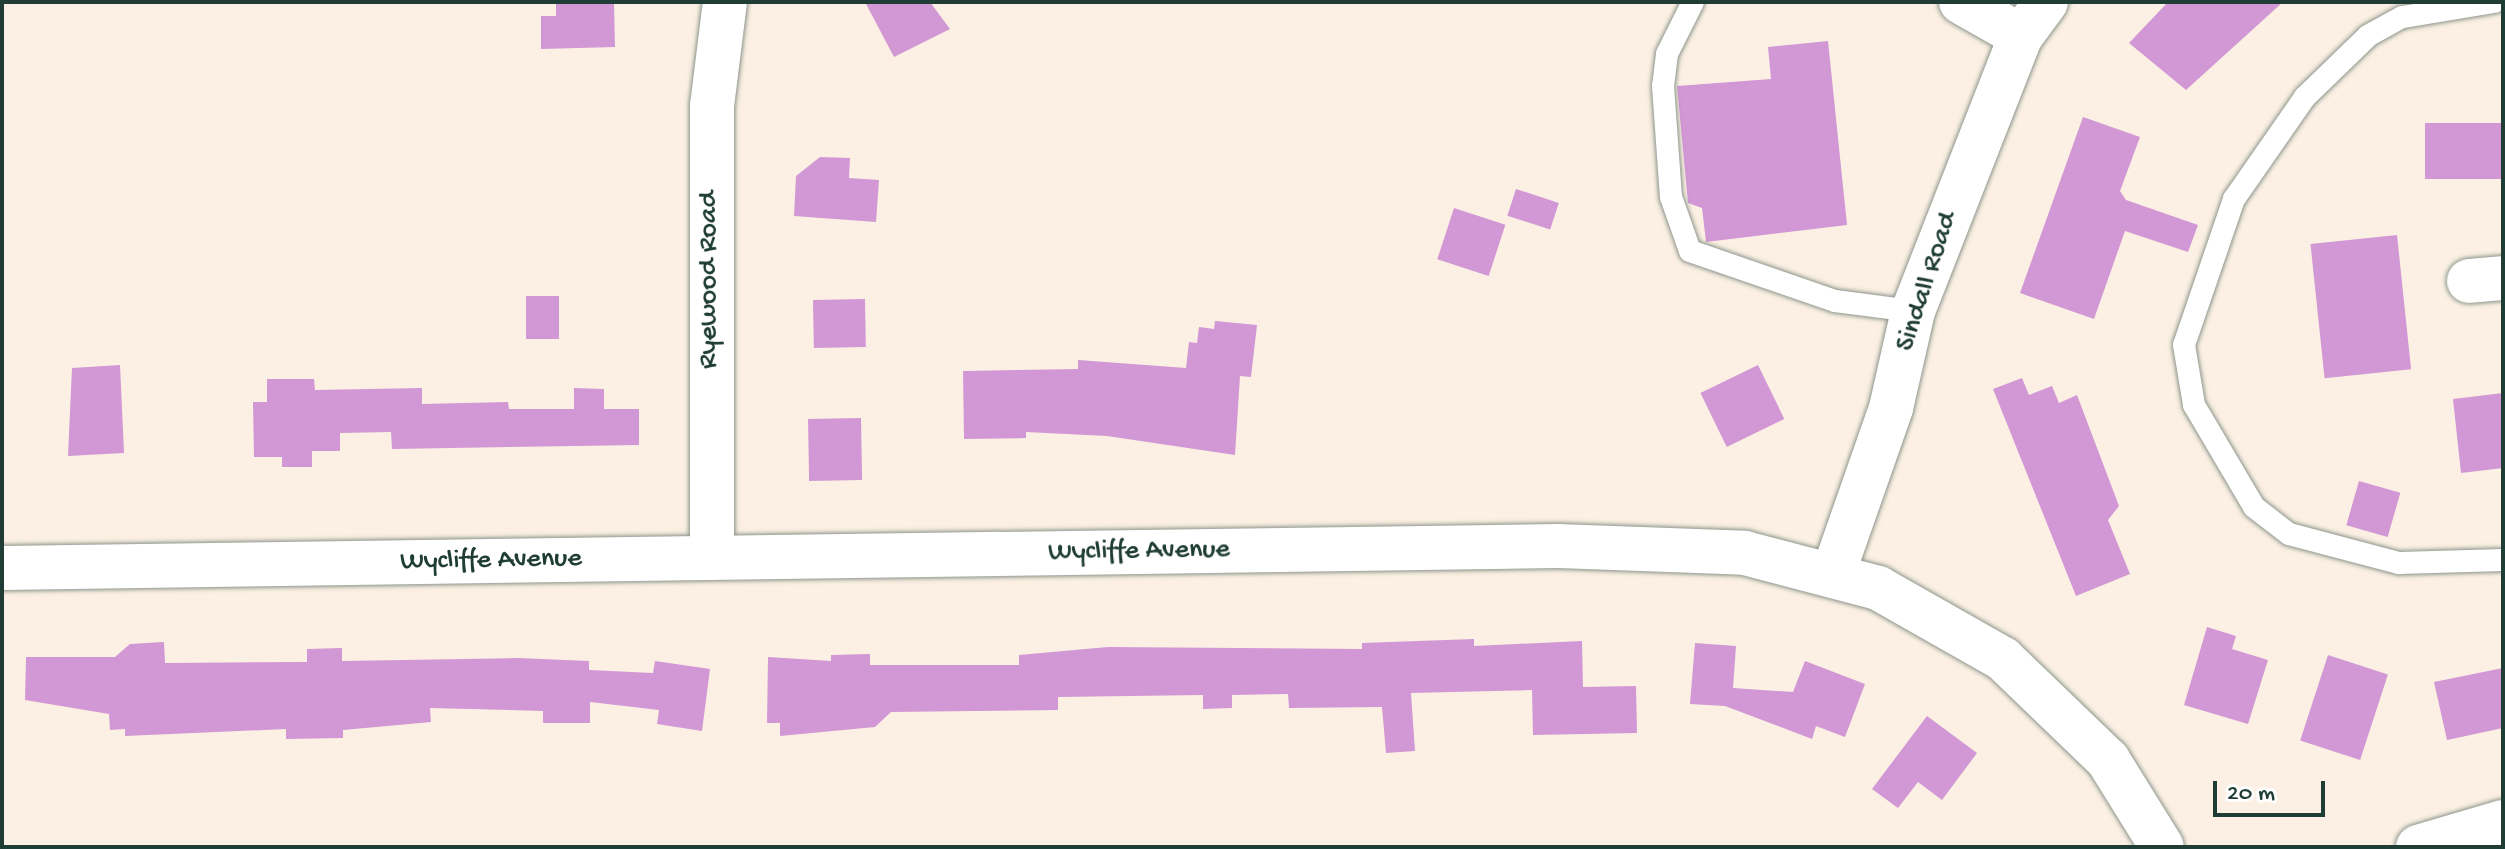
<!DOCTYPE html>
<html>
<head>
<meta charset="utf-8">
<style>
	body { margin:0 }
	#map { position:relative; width:2505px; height:849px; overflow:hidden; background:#fbf0e3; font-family:"Gochi Hand",sans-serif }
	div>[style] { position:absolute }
	.building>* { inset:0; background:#d297d5; transform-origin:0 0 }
	.roads { filter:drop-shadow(0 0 2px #8d968c) drop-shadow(0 0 2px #8d968c) }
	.lane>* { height:22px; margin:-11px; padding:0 11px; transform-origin:11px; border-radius:11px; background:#fff }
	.street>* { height:44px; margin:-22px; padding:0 22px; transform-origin:22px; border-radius:22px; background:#fff }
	span { translate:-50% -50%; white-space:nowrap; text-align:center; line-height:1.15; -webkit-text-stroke:7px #fff; paint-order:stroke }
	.street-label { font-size:28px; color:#1f3d34 }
	.frame { position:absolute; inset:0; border:4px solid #1f3d34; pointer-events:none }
	.scale { position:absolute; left:2213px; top:781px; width:112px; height:36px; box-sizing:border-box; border:4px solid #1f3d34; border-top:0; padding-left:10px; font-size:24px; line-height:28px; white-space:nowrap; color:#1f3d34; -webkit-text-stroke:6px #fff; paint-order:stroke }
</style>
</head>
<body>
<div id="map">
	<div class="building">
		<div style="clip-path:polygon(556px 2px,614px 2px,615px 47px,541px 49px,541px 16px,556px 16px)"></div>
		<div style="clip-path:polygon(865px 2px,930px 2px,950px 29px,894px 57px)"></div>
		<div style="clip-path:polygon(2168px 2px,2283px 2px,2186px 90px,2129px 43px)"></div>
		<div style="clip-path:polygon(1828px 41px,1847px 225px,1706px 242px,1702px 208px,1688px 203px,1677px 86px,1771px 79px,1768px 47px)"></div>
		<div style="clip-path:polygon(2083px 117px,2140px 137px,2120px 191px,2126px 200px,2198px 225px,2188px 252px,2125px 231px,2094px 319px,2020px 293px)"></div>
		<div style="left:2503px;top:123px;width:56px;height:78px;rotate:90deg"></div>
		<div style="clip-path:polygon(820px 157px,850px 158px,849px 178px,879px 180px,876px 222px,794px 216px,796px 176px)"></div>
		<div style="left:1516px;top:189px;width:45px;height:28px;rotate:18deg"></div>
		<div style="left:1454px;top:208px;width:54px;height:54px;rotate:18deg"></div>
		<div style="left:2397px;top:235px;width:135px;height:87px;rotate:84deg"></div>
		<div style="left:526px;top:296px;width:33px;height:43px"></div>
		<div style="left:865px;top:299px;width:48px;height:52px;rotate:89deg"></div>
		<div style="clip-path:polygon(1215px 321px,1257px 325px,1251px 377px,1240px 376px,1235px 455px,1107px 436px,1026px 432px,1026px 438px,964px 439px,963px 371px,1078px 369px,1078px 360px,1186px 368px,1189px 342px,1197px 343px,1199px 327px,1214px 329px)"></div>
		<div style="clip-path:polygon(120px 365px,124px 453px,68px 456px,72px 368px)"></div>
		<div style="left:1758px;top:365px;width:60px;height:64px;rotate:64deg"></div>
		<div style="clip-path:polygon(2022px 378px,2029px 395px,2052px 386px,2059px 403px,2077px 395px,2119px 506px,2108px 520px,2130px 574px,2076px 596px,1993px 389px)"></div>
		<div style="clip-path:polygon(267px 379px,314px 379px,315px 390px,422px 388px,422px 404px,508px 402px,509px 409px,574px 409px,574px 388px,604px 389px,604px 409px,639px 409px,639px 445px,392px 449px,391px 432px,340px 433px,340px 451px,312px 451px,312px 467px,282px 467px,282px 457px,254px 457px,253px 402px,267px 402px)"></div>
		<div style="clip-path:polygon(2503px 393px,2503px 468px,2461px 473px,2453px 399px)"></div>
		<div style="left:861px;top:418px;width:62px;height:53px;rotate:89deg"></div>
		<div style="left:2359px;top:481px;width:43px;height:46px;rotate:16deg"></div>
		<div style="clip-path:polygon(2207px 627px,2236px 636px,2232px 649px,2268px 660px,2248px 724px,2184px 705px)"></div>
		<div style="clip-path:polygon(1474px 639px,1474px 646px,1582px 641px,1583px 687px,1636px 686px,1637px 733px,1533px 735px,1532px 690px,1411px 693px,1415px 751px,1386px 753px,1382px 707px,1289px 708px,1288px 694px,1232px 695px,1232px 708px,1203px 709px,1203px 695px,1058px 697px,1058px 710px,891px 712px,875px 727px,780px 736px,780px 723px,767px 723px,768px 657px,831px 661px,831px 655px,870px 654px,870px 665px,1019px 665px,1019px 655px,1108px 647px,1362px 649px,1362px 643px)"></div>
		<div style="clip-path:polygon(164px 642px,165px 663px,307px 662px,307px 649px,342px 648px,342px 661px,518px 658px,589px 661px,589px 670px,653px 673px,655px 661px,710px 669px,702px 731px,657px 724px,659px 710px,590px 702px,590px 723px,543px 723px,543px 711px,430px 708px,431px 722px,343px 730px,343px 738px,286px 739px,286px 729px,125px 736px,125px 729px,110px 730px,109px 714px,25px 700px,26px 657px,115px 657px,130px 644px)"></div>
		<div style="clip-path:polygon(1695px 643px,1736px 646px,1733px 688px,1793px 692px,1805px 661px,1865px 684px,1845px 737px,1816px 726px,1812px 739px,1725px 706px,1690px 704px)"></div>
		<div style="left:2328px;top:655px;width:63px;height:90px;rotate:18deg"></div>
		<div style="clip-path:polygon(2503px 668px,2503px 728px,2447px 740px,2434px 682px)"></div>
		<div style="clip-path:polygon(1927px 716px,1977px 753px,1942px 800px,1918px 782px,1898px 808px,1872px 789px)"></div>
	</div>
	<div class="roads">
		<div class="lane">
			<div style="left:1693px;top:2px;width:58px;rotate:116.6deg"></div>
			<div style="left:1667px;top:54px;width:32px;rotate:97deg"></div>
			<div style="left:1663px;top:86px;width:111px;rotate:85.9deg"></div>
			<div style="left:1671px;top:197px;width:57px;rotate:70.6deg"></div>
			<div style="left:1690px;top:251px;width:153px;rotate:19deg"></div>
			<div style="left:1835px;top:301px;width:79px;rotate:7.3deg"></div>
			<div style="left:2494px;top:2px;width:93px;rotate:170.7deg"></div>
			<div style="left:2402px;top:17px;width:39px;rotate:151deg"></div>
			<div style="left:2368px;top:36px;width:88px;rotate:135.9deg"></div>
			<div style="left:2305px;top:97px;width:124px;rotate:124.8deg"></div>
			<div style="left:2234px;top:199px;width:154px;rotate:108.9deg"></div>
			<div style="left:2184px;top:345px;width:61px;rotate:80.5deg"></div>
			<div style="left:2194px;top:405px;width:118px;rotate:59.5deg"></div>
			<div style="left:2254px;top:507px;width:44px;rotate:37.6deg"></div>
			<div style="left:2289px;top:534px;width:114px;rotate:14.8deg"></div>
			<div style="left:2399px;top:563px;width:104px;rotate:-1.7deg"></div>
		</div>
		<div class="street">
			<div style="left:1961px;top:2px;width:69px;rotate:29.5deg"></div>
			<div style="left:2469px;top:281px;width:34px;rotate:-5deg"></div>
			<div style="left:712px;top:558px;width:452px;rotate:-90deg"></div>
			<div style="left:712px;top:106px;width:105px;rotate:-82.9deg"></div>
			<div style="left:2px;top:568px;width:1556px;rotate:-0.81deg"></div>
			<div style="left:1558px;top:546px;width:187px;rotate:2.1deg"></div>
			<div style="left:1745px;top:553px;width:138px;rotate:14.7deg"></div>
			<div style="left:1878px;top:588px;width:144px;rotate:29.6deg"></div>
			<div style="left:2003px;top:659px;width:146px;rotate:43.9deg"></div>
			<div style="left:2108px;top:760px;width:102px;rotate:58.2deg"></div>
			<div style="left:1834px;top:571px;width:173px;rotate:-70.7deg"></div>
			<div style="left:1891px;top:408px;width:99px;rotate:-77.2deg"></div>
			<div style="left:1913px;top:311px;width:295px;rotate:-68.6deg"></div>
			<div style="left:2021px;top:36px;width:42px;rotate:-53.7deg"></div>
			<div style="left:2418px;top:847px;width:89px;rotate:-16.4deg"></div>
		</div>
	</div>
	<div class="street-label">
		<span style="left:710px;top:280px;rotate:-90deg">Ryewood Road</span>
		<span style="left:1928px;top:282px;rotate:-72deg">Sindall Road</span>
		<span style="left:1139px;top:552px;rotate:-1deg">Wycliffe Avenue</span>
		<span style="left:491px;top:561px;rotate:-1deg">Wycliffe Avenue</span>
	</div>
	<div class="frame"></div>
	<div class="scale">20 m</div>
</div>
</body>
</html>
